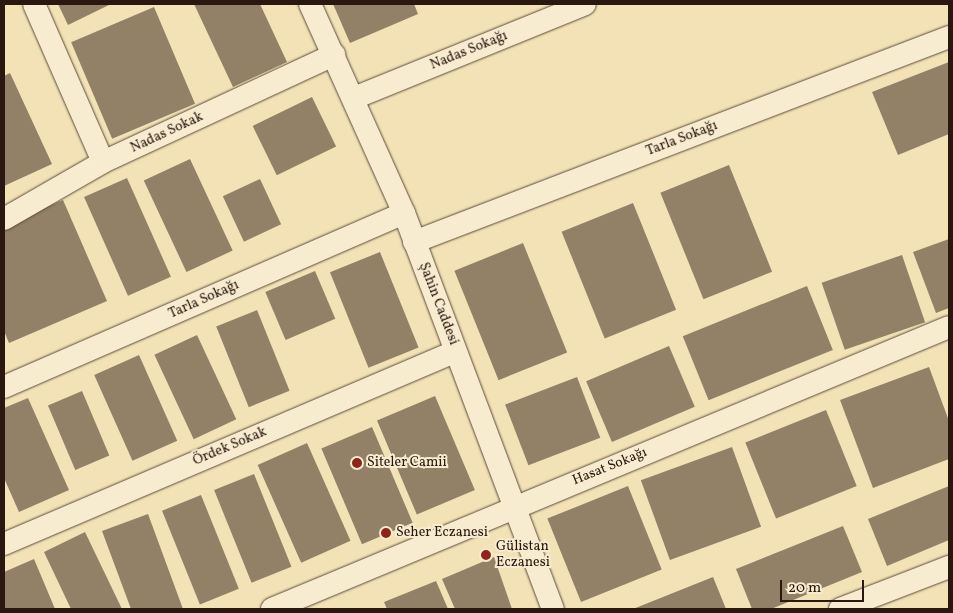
<!DOCTYPE html>
<html>
<head>
<meta charset="utf-8">
<style>
	body { margin:0 }
	#map { position:relative; width:953px; height:613px; overflow:hidden; background:#f2e2b6; font-family:Vollkorn,serif }
	div>[style] { position:absolute }
	.building>* { inset:0; background:#928166; transform-origin:0 0 }
	.roads { filter:drop-shadow(0 0 1px #5c4a3a) drop-shadow(0 0 1px #5c4a3a) }
	.minor>* { height:22px; margin:-11px; padding:0 11px; transform-origin:11px; border-radius:11px; background:#f7ecd0 }
	.dots>* { width:14px; height:14px; translate:-50% -50%; box-sizing:border-box; border:2px solid #f7ecd0; border-radius:50% }
	span { translate:-50% -50%; white-space:nowrap; text-align:center; line-height:1.15; -webkit-text-stroke:4px #f7ecd0; paint-order:stroke }
	.street-label { font-size:14px; color:#2a1710 }
	.poi-label { font-size:14px; color:#2a1710 }
	.left { translate:0 -50%; text-align:left }
	.frame { position:absolute; inset:0; border:5px solid #2a1710; pointer-events:none }
	.scale { position:absolute; left:780px; top:580px; width:84px; height:22px; box-sizing:border-box; border:2px solid #2a1710; border-top:0; padding-left:6px; font-size:15px; line-height:18px; white-space:nowrap; color:#2a1710; -webkit-text-stroke:4px #f7ecd0; paint-order:stroke }
</style>
</head>
<body>
<div id="map">
	<div class="building">
		<div style="clip-path:polygon(58px 4px,111px 4px,68px 25px)"></div>
		<div style="clip-path:polygon(194px 4px,260px 4px,287px 62px,233px 87px)"></div>
		<div style="clip-path:polygon(333px 4px,414px 4px,418px 14px,350px 43px)"></div>
		<div style="left:154px;top:7px;width:105px;height:90px;rotate:67deg"></div>
		<div style="clip-path:polygon(949px 62px,949px 134px,898px 155px,872px 92px)"></div>
		<div style="clip-path:polygon(10px 73px,52px 164px,4px 186px,4px 76px)"></div>
		<div style="left:312px;top:97px;width:55px;height:66px;rotate:64deg"></div>
		<div style="left:190px;top:159px;width:101px;height:51px;rotate:65deg"></div>
		<div style="left:729px;top:165px;width:115px;height:74px;rotate:68deg"></div>
		<div style="left:127px;top:178px;width:108px;height:47px;rotate:66deg"></div>
		<div style="left:260px;top:179px;width:50px;height:41px;rotate:65deg"></div>
		<div style="clip-path:polygon(63px 200px,107px 301px,9px 343px,4px 331px,4px 225px)"></div>
		<div style="left:633px;top:203px;width:115px;height:77px;rotate:68deg"></div>
		<div style="clip-path:polygon(949px 239px,949px 308px,936px 313px,913px 252px)"></div>
		<div style="left:523px;top:243px;width:118px;height:74px;rotate:68deg"></div>
		<div style="left:380px;top:252px;width:103px;height:54px;rotate:68deg"></div>
		<div style="left:902px;top:255px;width:71px;height:85px;rotate:71deg"></div>
		<div style="left:315px;top:271px;width:52px;height:54px;rotate:67deg"></div>
		<div style="left:807px;top:286px;width:69px;height:134px;rotate:68deg"></div>
		<div style="left:257px;top:310px;width:87px;height:44px;rotate:68deg"></div>
		<div style="left:197px;top:335px;width:93px;height:47px;rotate:65deg"></div>
		<div style="left:669px;top:346px;width:66px;height:90px;rotate:67deg"></div>
		<div style="left:139px;top:355px;width:94px;height:49px;rotate:66deg"></div>
		<div style="clip-path:polygon(929px 367px,949px 421px,949px 459px,873px 488px,840px 400px)"></div>
		<div style="left:577px;top:377px;width:65px;height:77px;rotate:69deg"></div>
		<div style="left:82px;top:391px;width:70px;height:37px;rotate:67deg"></div>
		<div style="left:435px;top:396px;width:102px;height:63px;rotate:67deg"></div>
		<div style="clip-path:polygon(28px 398px,69px 490px,19px 512px,4px 478px,4px 408px)"></div>
		<div style="left:826px;top:410px;width:82px;height:87px;rotate:68deg"></div>
		<div style="left:372px;top:427px;width:104px;height:55px;rotate:67deg"></div>
		<div style="left:307px;top:443px;width:107px;height:54px;rotate:66deg"></div>
		<div style="left:732px;top:447px;width:85px;height:97px;rotate:70deg"></div>
		<div style="left:254px;top:474px;width:100px;height:43px;rotate:68deg"></div>
		<div style="left:628px;top:486px;width:90px;height:87px;rotate:68deg"></div>
		<div style="clip-path:polygon(949px 486px,949px 540px,887px 566px,868px 519px)"></div>
		<div style="left:201px;top:495px;width:101px;height:42px;rotate:68deg"></div>
		<div style="clip-path:polygon(148px 514px,183px 609px,131px 609px,102px 531px)"></div>
		<div style="clip-path:polygon(843px 526px,862px 572px,771px 609px,752px 609px,736px 569px)"></div>
		<div style="clip-path:polygon(85px 532px,122px 609px,71px 609px,44px 552px)"></div>
		<div style="clip-path:polygon(494px 557px,512px 609px,455px 609px,442px 579px)"></div>
		<div style="clip-path:polygon(34px 559px,55px 609px,4px 609px,4px 572px)"></div>
		<div style="clip-path:polygon(713px 577px,726px 609px,633px 609px)"></div>
		<div style="clip-path:polygon(436px 581px,448px 609px,387px 609px,384px 602px)"></div>
	</div>
	<div class="roads">
		<div class="minor">
			<div style="left:34px;top:4px;width:172px;rotate:66.4deg"></div>
			<div style="left:310px;top:4px;width:229px;rotate:65.8deg"></div>
			<div style="left:404px;top:213px;width:423px;rotate:69.4deg"></div>
			<div style="left:354px;top:98px;width:249px;rotate:-22.1deg"></div>
			<div style="left:4px;top:219px;width:114px;rotate:-29.9deg"></div>
			<div style="left:103px;top:162px;width:255px;rotate:-24.9deg"></div>
			<div style="left:414px;top:242px;width:573px;rotate:-20.97deg"></div>
			<div style="left:4px;top:387px;width:436px;rotate:-23.5deg"></div>
			<div style="left:4px;top:544px;width:491px;rotate:-23.1deg"></div>
			<div style="left:272px;top:609px;width:733px;rotate:-22.61deg"></div>
			<div style="left:840px;top:609px;width:117px;rotate:-21.1deg"></div>
		</div>
	</div>
	<div class="dots">
		<div style="left:357px;top:463px;background:#8f2418"></div>
		<div style="left:386px;top:533px;background:#8f2418"></div>
		<div style="left:486px;top:555px;background:#8f2418"></div>
	</div>
	<div class="street-label">
		<span style="left:469px;top:51px;rotate:-22deg">Nadas Sokağı</span>
		<span style="left:167px;top:133px;rotate:-25deg">Nadas Sokak</span>
		<span style="left:682px;top:139px;rotate:-21deg">Tarla Sokağı</span>
		<span style="left:204px;top:300px;rotate:-24deg">Tarla Sokağı</span>
		<span style="left:438px;top:304px;rotate:69deg">Şahin Caddesi</span>
		<span style="left:230px;top:447px;rotate:-23deg">Ördek Sokak</span>
		<span style="left:610px;top:467px;rotate:-22deg">Hasat Sokağı</span>
	</div>
	<div class="poi-label">
		<span class="left" style="left:367px;top:463px">Siteler Camii</span>
		<span class="left" style="left:396px;top:533px">Seher Eczanesi</span>
		<span class="left" style="left:496px;top:555px">Gülistan<br>Eczanesi</span>
	</div>
	<div class="frame"></div>
	<div class="scale">20 m</div>
</div>
</body>
</html>
